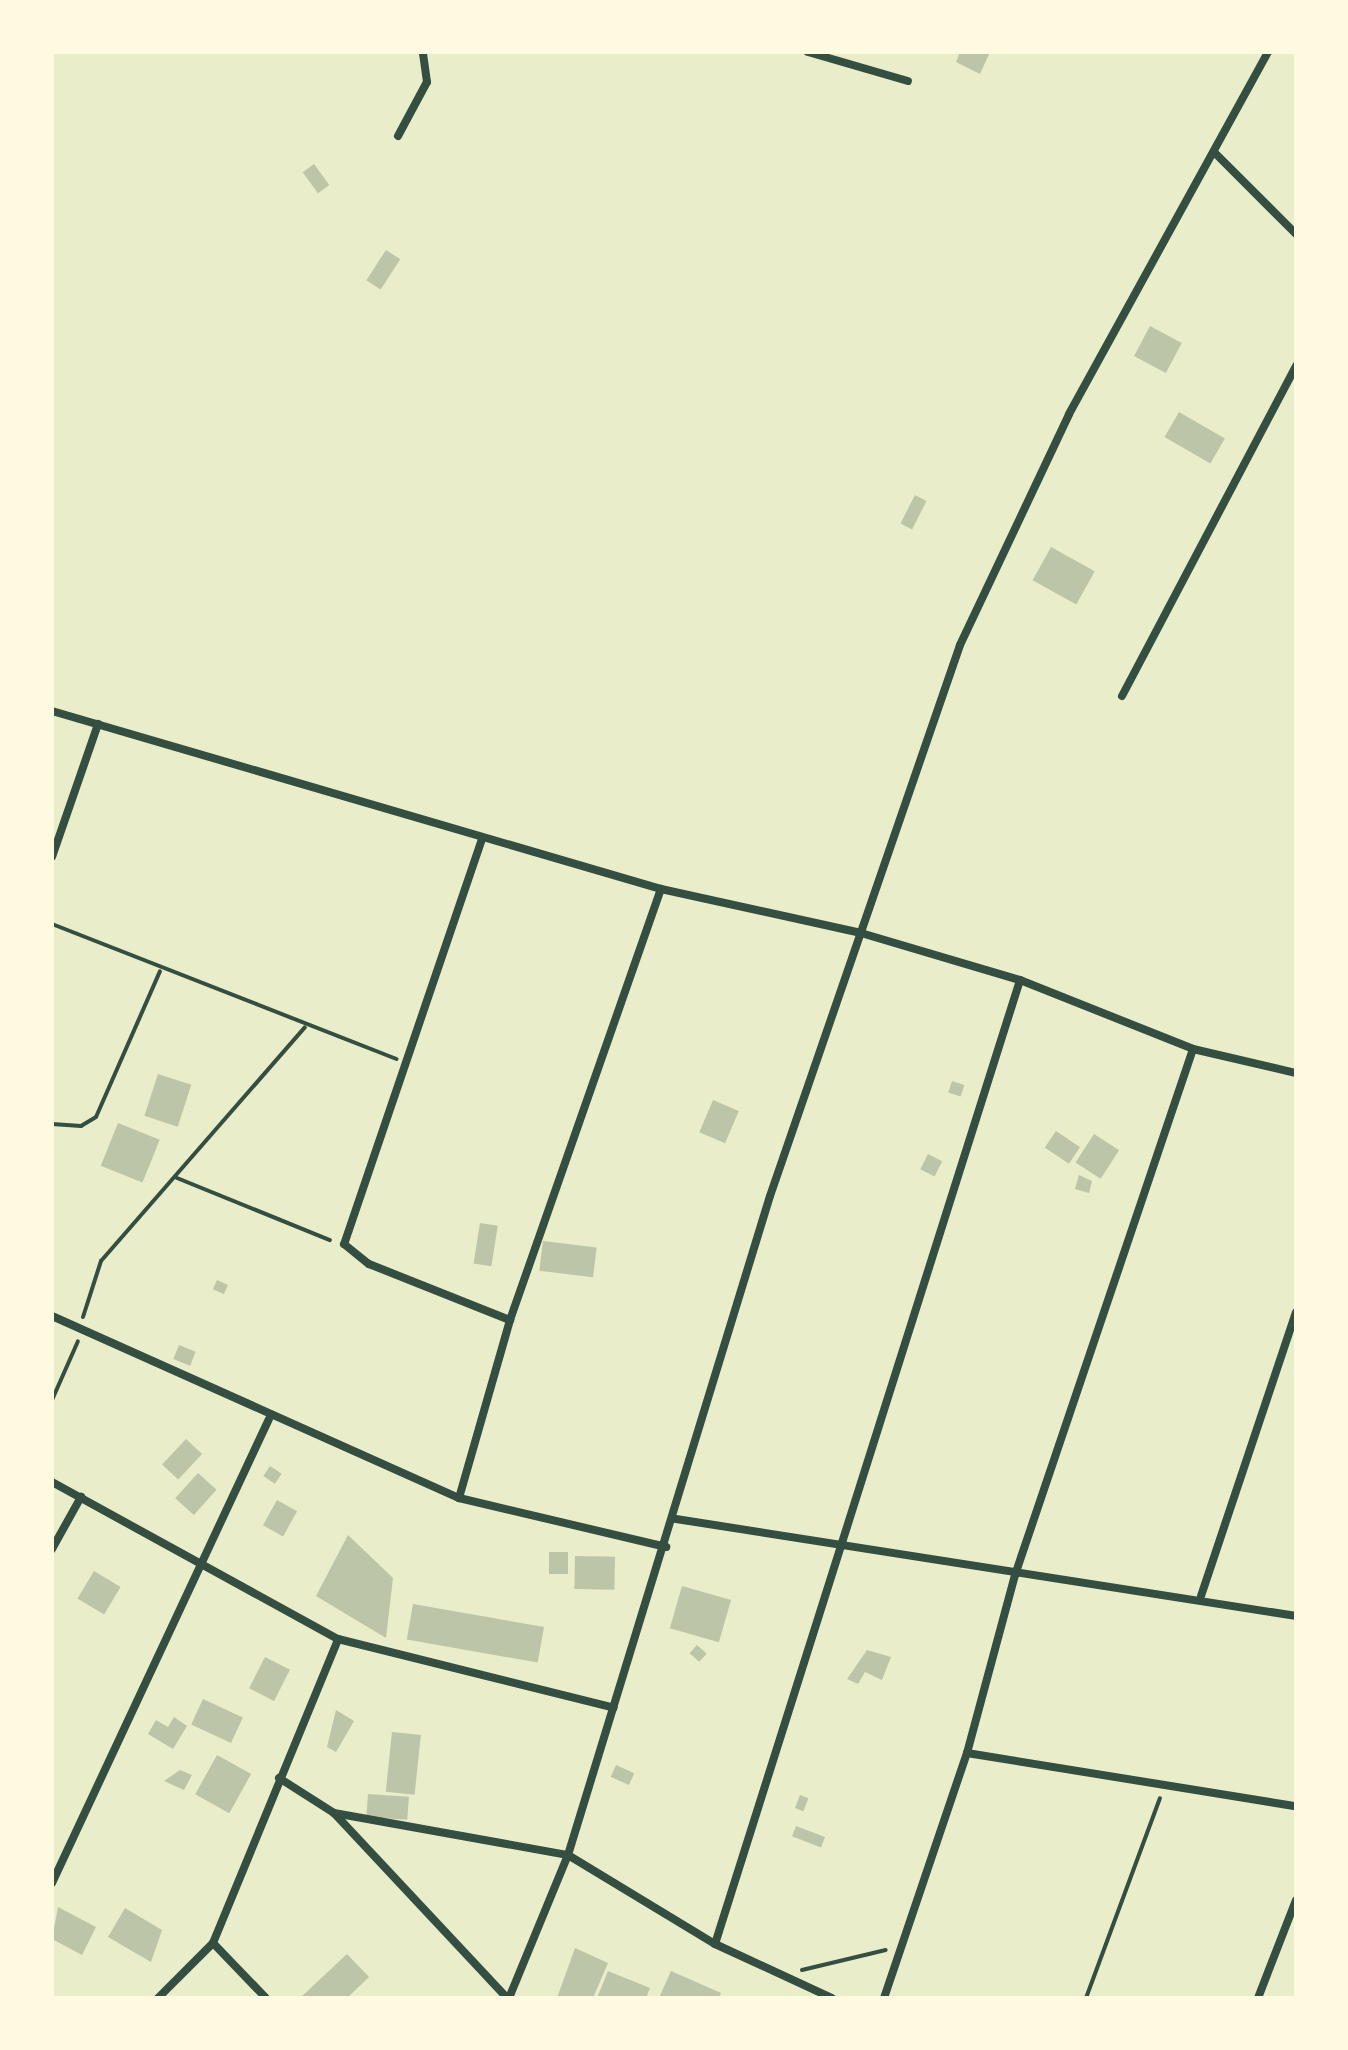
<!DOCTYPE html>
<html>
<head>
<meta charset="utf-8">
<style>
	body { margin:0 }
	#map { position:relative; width:1348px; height:2050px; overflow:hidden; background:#e9edc9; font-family:Arial,sans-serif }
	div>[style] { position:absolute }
	.building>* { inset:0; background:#bcc5a7; transform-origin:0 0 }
	.path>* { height:4px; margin:-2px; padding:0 2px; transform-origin:2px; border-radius:2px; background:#344e41 }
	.minor>* { height:8px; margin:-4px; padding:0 4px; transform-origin:4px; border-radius:4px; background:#344e41 }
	span { translate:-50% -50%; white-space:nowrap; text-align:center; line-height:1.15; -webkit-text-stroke:8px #fefae0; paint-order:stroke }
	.frame { position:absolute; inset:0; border:54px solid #fefae0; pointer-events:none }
</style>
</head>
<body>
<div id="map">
	<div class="building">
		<div style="clip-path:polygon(960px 52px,990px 52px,980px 74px,956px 62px)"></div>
		<div style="left:314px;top:164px;width:26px;height:14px;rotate:54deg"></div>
		<div style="left:386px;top:250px;width:17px;height:36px;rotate:33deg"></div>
		<div style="left:1150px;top:326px;width:36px;height:34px;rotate:28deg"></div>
		<div style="left:1179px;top:412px;width:53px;height:29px;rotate:30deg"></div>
		<div style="left:915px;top:495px;width:13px;height:32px;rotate:27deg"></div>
		<div style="left:1051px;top:547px;width:50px;height:38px;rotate:29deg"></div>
		<div style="left:158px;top:1074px;width:35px;height:44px;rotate:18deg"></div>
		<div style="left:952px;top:1081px;width:13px;height:12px;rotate:18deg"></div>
		<div style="left:713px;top:1100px;width:28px;height:35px;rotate:23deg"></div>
		<div style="left:118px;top:1123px;width:45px;height:46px;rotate:22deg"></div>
		<div style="left:1056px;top:1131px;width:29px;height:20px;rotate:34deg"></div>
		<div style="left:1094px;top:1134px;width:30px;height:34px;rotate:33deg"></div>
		<div style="left:928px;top:1154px;width:16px;height:17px;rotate:27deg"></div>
		<div style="clip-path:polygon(1079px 1175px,1092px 1181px,1089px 1193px,1075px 1189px)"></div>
		<div style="left:480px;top:1223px;width:18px;height:41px;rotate:9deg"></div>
		<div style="left:543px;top:1241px;width:54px;height:30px;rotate:7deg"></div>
		<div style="left:217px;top:1280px;width:12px;height:10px;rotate:24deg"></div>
		<div style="left:179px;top:1345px;width:18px;height:15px;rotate:22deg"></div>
		<div style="left:186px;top:1439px;width:22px;height:35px;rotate:43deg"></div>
		<div style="left:270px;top:1466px;width:14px;height:12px;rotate:34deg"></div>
		<div style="left:198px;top:1473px;width:25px;height:34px;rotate:42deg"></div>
		<div style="left:277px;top:1500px;width:23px;height:29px;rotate:29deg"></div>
		<div style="clip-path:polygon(348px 1535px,393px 1578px,386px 1638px,316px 1596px)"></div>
		<div style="left:549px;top:1552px;width:19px;height:22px"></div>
		<div style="left:575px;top:1556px;width:40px;height:33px;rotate:1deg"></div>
		<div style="left:94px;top:1571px;width:31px;height:32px;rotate:31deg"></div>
		<div style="left:682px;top:1586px;width:51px;height:44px;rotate:16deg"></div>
		<div style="left:413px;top:1604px;width:133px;height:36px;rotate:10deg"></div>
		<div style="left:697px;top:1645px;width:13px;height:11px;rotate:42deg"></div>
		<div style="clip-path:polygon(867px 1650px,891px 1657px,882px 1680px,865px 1672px,858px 1684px,847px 1679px)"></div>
		<div style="left:265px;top:1657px;width:28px;height:35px;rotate:27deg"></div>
		<div style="left:203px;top:1699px;width:44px;height:28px;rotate:25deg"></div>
		<div style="clip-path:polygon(336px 1710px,354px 1721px,336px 1752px,327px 1747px)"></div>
		<div style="clip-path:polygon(174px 1717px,187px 1726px,173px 1749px,148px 1734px,156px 1720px,168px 1727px)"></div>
		<div style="left:392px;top:1732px;width:29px;height:60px;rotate:6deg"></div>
		<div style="left:217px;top:1755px;width:39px;height:45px;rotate:29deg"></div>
		<div style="left:616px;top:1765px;width:20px;height:13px;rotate:24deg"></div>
		<div style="clip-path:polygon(180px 1770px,192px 1775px,184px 1790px,164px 1781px)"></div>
		<div style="left:368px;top:1794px;width:41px;height:23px;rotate:4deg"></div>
		<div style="left:800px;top:1795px;width:9px;height:14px;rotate:21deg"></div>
		<div style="left:796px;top:1826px;width:31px;height:11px;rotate:21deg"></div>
		<div style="clip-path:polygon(58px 1907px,96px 1927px,82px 1955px,52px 1939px)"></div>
		<div style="clip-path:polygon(125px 1908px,162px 1930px,151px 1962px,108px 1937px)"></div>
		<div style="clip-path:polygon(575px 1948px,608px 1963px,593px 1998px,557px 1998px)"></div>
		<div style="clip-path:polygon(347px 1954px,369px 1977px,347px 1998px,300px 1998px)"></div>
		<div style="clip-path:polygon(608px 1971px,650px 1988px,646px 1998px,597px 1998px)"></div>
		<div style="clip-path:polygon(671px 1971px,721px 1993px,719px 1998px,659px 1998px)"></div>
	</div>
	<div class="path">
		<div style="left:52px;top:924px;width:370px;rotate:21.4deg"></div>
		<div style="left:52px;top:1124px;width:29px;rotate:4deg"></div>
		<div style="left:81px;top:1126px;width:17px;rotate:-31deg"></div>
		<div style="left:96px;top:1117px;width:159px;rotate:-66.3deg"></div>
		<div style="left:177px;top:1178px;width:165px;rotate:22.1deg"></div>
		<div style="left:83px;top:1317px;width:59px;rotate:-72.2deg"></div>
		<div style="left:101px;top:1261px;width:310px;rotate:-48.9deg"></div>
		<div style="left:52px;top:1400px;width:64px;rotate:-66.2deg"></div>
		<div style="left:802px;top:1970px;width:86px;rotate:-13.4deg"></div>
		<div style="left:1086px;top:1998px;width:213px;rotate:-69.7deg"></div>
	</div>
	<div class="minor">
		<div style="left:808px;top:52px;width:104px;rotate:16.2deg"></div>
		<div style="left:398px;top:136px;width:61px;rotate:-61.8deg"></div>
		<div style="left:427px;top:82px;width:30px;rotate:-98deg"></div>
		<div style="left:1214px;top:152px;width:116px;rotate:45deg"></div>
		<div style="left:1122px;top:696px;width:373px;rotate:-62.2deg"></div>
		<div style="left:52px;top:711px;width:634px;rotate:16.29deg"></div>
		<div style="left:661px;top:889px;width:205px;rotate:12.4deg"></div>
		<div style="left:861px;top:933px;width:166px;rotate:16.5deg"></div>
		<div style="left:1020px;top:980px;width:186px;rotate:21.7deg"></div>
		<div style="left:1193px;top:1049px;width:106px;rotate:13.1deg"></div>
		<div style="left:482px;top:839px;width:428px;rotate:108.8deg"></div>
		<div style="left:344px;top:1244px;width:32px;rotate:39deg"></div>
		<div style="left:369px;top:1264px;width:152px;rotate:21.7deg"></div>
		<div style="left:52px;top:857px;width:141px;rotate:-70.9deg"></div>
		<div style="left:52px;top:1316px;width:446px;rotate:24.1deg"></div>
		<div style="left:459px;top:1498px;width:213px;rotate:13.3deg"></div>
		<div style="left:52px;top:1482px;width:326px;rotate:28.8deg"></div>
		<div style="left:338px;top:1639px;width:284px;rotate:14deg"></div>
		<div style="left:459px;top:1498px;width:185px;rotate:-74deg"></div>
		<div style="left:510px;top:1320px;width:457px;rotate:-70.7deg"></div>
		<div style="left:676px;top:1519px;width:628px;rotate:8.89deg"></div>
		<div style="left:52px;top:1549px;width:60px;rotate:-60.9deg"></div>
		<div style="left:1201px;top:1596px;width:299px;rotate:-71.5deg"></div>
		<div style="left:967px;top:1753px;width:333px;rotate:9.2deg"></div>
		<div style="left:279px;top:1778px;width:65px;rotate:32.5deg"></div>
		<div style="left:334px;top:1813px;width:253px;rotate:46.9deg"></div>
		<div style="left:334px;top:1813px;width:238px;rotate:10.2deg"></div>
		<div style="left:568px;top:1855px;width:172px;rotate:31.2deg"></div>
		<div style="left:715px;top:1944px;width:129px;rotate:24.8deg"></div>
		<div style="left:52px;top:1883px;width:512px;rotate:-64.94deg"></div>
		<div style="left:213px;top:1943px;width:76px;rotate:46.1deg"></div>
		<div style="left:715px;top:1944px;width:1011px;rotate:-72.44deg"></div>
		<div style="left:158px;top:1998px;width:78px;rotate:-45deg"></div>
		<div style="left:213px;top:1943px;width:329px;rotate:-67.6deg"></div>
		<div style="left:509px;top:1998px;width:155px;rotate:-67.6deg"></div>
		<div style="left:568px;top:1855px;width:689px;rotate:-72.96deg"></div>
		<div style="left:770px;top:1196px;width:583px;rotate:-70.97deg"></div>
		<div style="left:960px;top:645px;width:255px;rotate:-64.7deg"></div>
		<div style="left:1069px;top:414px;width:413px;rotate:-61.2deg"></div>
		<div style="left:884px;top:1998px;width:259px;rotate:-71.3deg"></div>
		<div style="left:967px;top:1753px;width:184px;rotate:-74.9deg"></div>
		<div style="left:1015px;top:1575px;width:555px;rotate:-71.3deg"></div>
		<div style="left:1258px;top:1998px;width:105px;rotate:-68.8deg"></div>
	</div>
	<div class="frame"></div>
</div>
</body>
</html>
